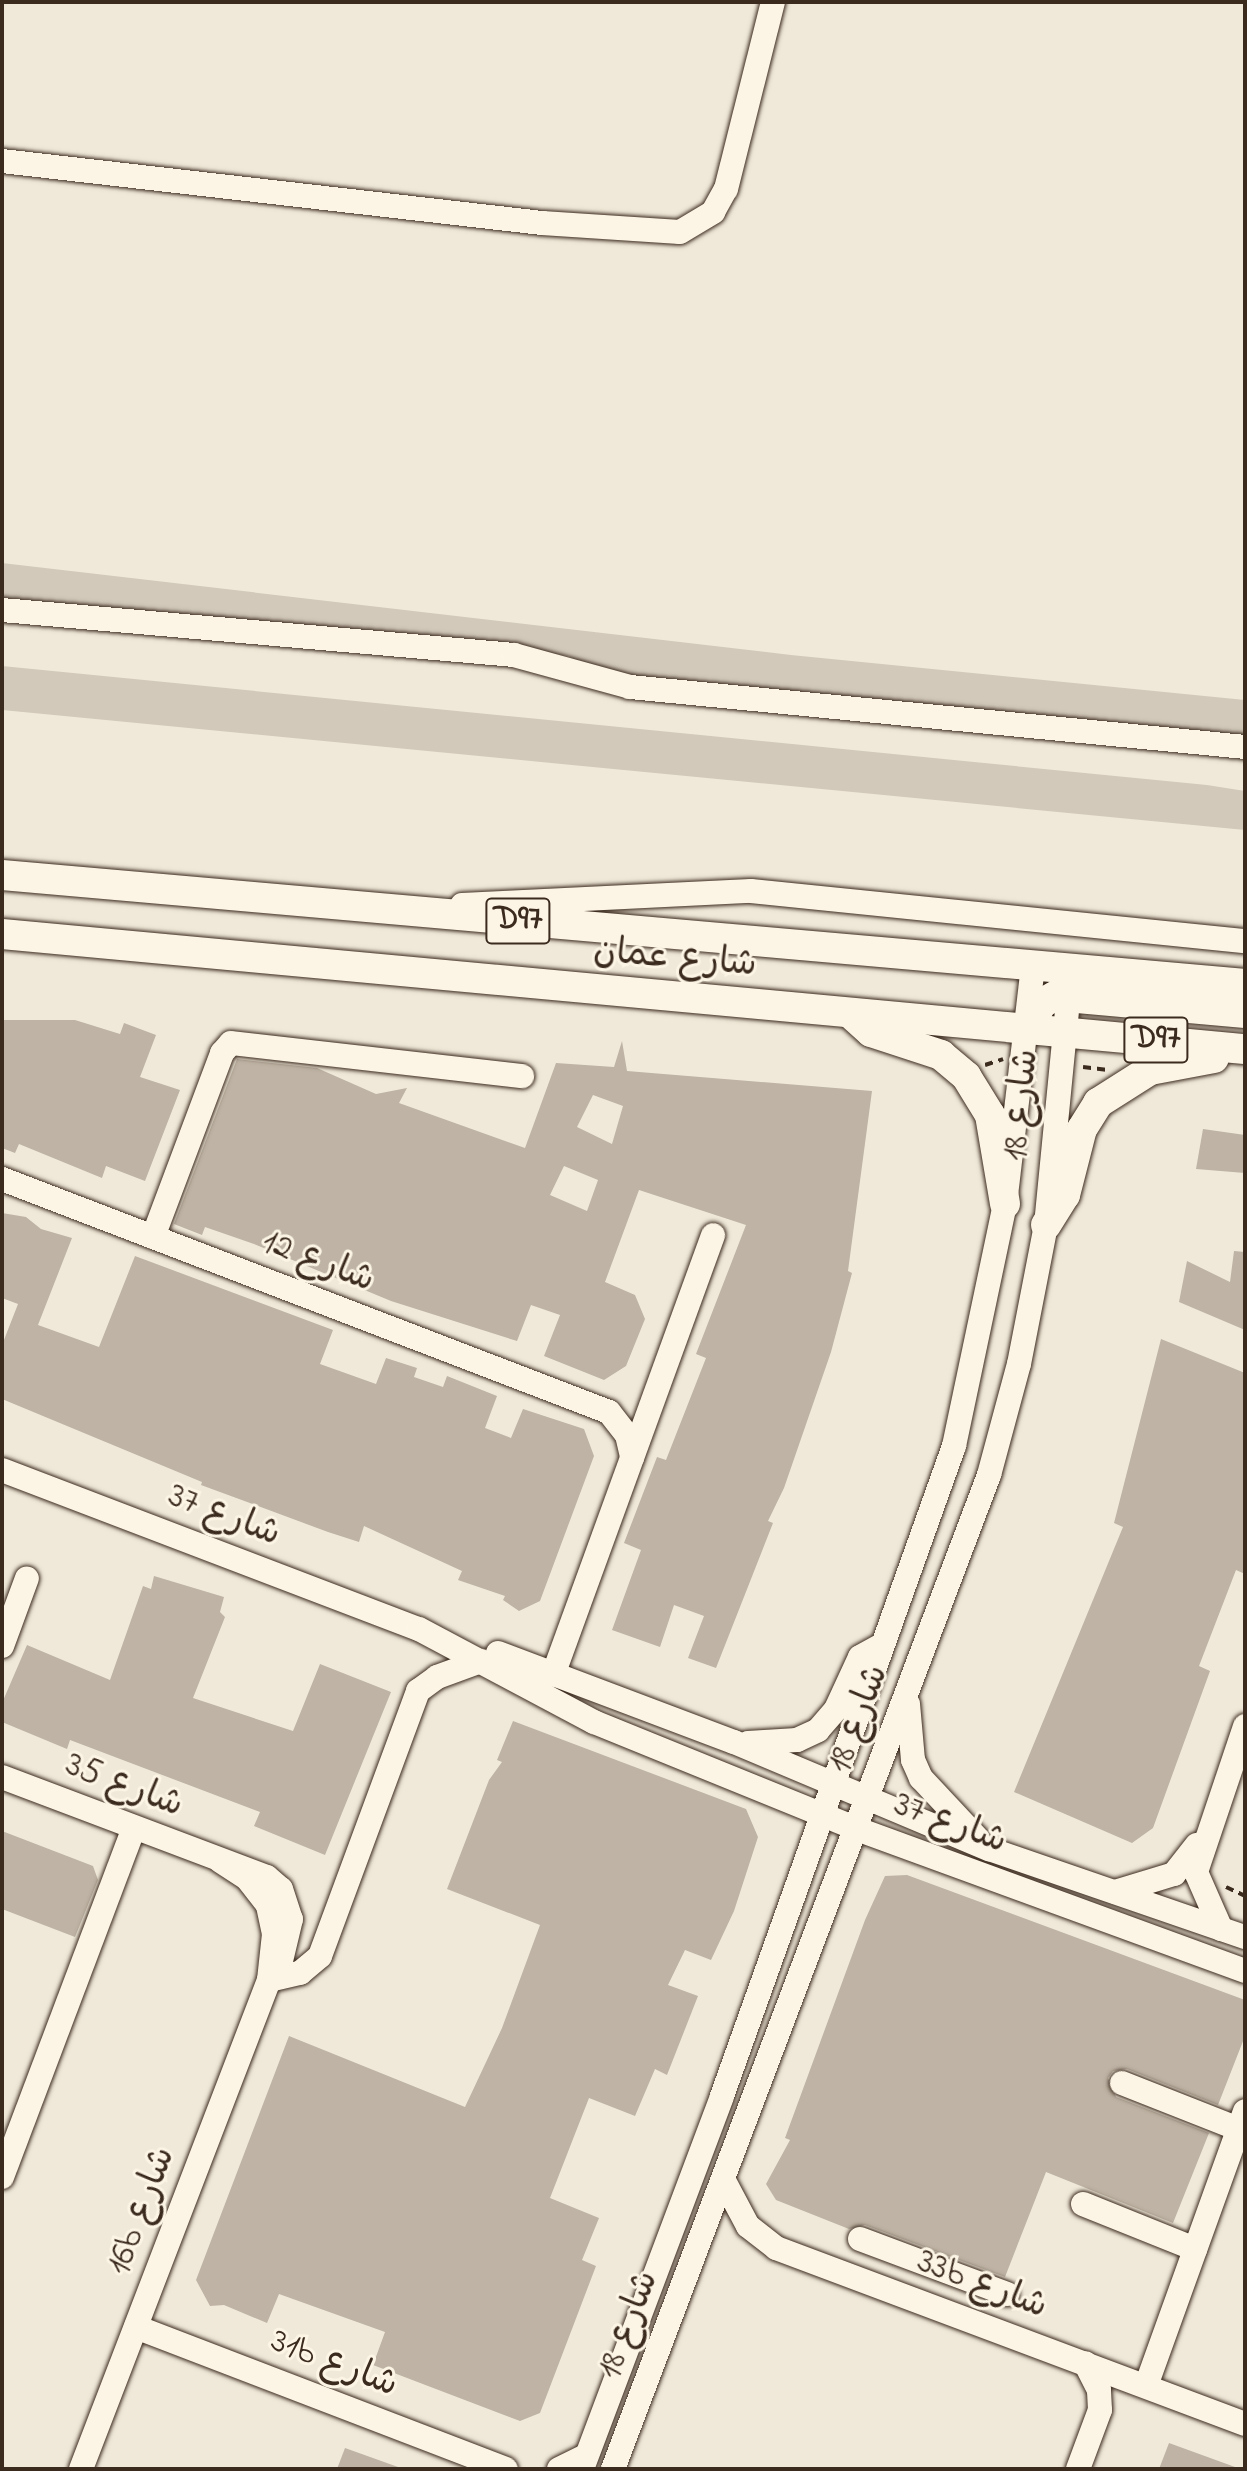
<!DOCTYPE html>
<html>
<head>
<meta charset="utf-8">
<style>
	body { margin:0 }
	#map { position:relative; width:1247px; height:2471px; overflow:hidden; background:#f0e9d9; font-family:"Indie Flower","Playpen Sans Arabic",sans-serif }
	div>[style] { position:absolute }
	.green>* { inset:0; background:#d2c9ba }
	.building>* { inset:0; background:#beb3a4 }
	.path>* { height:4px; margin-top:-2px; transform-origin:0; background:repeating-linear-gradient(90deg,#3b2a1e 0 8px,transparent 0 14px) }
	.roads { filter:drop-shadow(0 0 2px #3b2a1e) drop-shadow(0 0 2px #3b2a1e) }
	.minor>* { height:24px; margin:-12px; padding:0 12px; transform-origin:12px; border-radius:12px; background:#fcf5e5 }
	.major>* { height:30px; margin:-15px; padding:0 15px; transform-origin:15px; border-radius:15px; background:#fcf5e5 }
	span { translate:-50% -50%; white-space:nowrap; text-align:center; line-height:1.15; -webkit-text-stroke:6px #fcf5e5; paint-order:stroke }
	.shield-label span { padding:2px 6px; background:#fcf5e5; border:2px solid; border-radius:6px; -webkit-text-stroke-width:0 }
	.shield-label { font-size:34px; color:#3b2a1e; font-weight:700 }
	.street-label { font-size:36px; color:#3b2a1e }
	.frame { position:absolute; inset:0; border:4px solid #3b2a1e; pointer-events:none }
</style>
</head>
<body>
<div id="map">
	<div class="green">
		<div style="clip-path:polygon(2px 563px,791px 655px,1245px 700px,1245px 742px,598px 674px,569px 656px,477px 643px,2px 603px)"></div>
		<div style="clip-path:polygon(2px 666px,1207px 785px,1245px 791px,1245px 830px,2px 710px)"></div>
	</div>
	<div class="building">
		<div style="clip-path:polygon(2px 1020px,75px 1020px,120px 1034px,124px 1023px,156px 1035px,140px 1077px,180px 1090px,145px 1181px,106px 1166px,102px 1178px,19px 1144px,15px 1153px,2px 1148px)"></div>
		<div style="clip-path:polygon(evenodd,622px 1041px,627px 1071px,872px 1091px,848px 1271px,852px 1273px,831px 1352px,784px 1488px,768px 1521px,773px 1523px,716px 1668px,688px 1658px,704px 1616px,674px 1605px,660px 1647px,612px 1630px,641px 1550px,624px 1543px,657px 1457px,666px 1460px,706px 1358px,696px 1354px,746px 1225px,639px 1190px,605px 1282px,635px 1295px,645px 1319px,626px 1366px,604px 1380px,544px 1356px,560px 1315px,531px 1305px,517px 1341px,391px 1301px,254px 1244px,205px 1227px,202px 1235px,174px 1224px,237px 1059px,317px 1068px,376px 1094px,407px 1088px,399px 1103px,525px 1148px,556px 1063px,614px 1067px,622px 1041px,593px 1095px,623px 1106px,612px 1144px,577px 1127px,593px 1095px,622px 1041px,564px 1166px,598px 1180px,587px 1211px,550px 1195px,564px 1166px)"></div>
		<div style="clip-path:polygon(1203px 1129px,1245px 1135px,1245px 1173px,1196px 1169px)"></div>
		<div style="clip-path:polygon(2px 1213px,26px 1217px,41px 1229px,72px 1238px,38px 1325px,99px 1347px,135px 1256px,333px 1330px,320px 1364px,376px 1384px,386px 1358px,417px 1368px,414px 1377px,443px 1387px,447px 1376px,497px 1396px,485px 1428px,511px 1438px,523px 1409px,584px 1429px,594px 1456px,540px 1601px,519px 1611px,503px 1600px,505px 1596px,458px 1580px,462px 1571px,364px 1526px,359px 1542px,328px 1532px,201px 1485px,202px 1482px,2px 1399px,2px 1345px,18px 1304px,2px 1298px)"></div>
		<div style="clip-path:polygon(1234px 1251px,1245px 1252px,1245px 1330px,1179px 1302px,1187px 1261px,1230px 1282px)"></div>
		<div style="clip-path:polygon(1161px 1339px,1245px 1373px,1245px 1574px,1236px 1570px,1199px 1666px,1210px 1671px,1153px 1828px,1132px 1843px,1014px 1792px,1123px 1527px,1114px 1523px)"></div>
		<div style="clip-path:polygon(154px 1576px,224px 1597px,220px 1612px,225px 1617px,193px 1698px,293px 1731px,320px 1664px,391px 1692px,325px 1855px,254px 1826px,260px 1812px,70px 1740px,67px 1749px,2px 1722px,2px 1703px,27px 1645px,110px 1680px,143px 1586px,151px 1589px)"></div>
		<div style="clip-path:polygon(513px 1721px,746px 1809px,758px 1837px,734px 1911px,711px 1960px,685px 1950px,668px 1985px,698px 1996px,667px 2075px,655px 2069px,635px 2116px,589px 2098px,550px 2198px,599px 2218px,582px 2260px,596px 2266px,540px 2413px,520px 2421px,373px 2365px,385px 2332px,279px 2294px,267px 2323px,224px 2305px,210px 2306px,196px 2280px,289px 2036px,465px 2107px,502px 2028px,540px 1925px,447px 1889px,489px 1780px,502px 1762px,497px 1760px)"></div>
		<div style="clip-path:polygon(2px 1831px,93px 1866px,98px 1880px,75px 1937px,2px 1909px)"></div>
		<div style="clip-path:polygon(907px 1875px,1245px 2000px,1245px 2036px,1218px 2105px,1127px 2069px,1113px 2071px,1108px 2078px,1116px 2097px,1209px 2133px,1173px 2223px,1046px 2172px,1005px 2277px,865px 2225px,849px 2229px,776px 2200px,766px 2184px,790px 2140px,785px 2138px,865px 1920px,885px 1876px)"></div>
		<div style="clip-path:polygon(1169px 2443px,1235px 2467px,1235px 2469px,1159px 2469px)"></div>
		<div style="clip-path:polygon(345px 2448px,398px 2467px,398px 2469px,337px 2469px)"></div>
	</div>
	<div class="path">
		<div style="left:985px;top:1065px;width:19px;rotate:-18deg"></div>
		<div style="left:1083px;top:1067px;width:23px;rotate:7deg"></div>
		<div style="left:1226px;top:1887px;width:21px;rotate:25deg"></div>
	</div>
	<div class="roads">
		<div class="minor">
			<div style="left:2px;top:161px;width:544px;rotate:6.55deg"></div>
			<div style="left:542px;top:223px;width:138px;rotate:3.7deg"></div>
			<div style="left:680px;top:232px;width:39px;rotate:-31deg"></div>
			<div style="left:713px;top:212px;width:26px;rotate:-61deg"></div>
			<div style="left:726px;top:189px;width:193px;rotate:-75.9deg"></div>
			<div style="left:2px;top:610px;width:514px;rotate:5.02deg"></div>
			<div style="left:514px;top:655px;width:120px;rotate:15.4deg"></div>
			<div style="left:630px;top:687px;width:618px;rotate:5.57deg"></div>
			<div style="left:462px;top:905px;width:289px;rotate:-2.8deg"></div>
			<div style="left:751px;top:891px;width:497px;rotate:5.8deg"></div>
			<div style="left:2px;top:1179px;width:650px;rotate:21deg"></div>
			<div style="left:609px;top:1412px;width:29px;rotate:52deg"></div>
			<div style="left:627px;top:1435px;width:23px;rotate:77deg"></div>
			<div style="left:153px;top:1237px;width:197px;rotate:-69.4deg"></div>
			<div style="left:222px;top:1053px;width:13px;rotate:-48deg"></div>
			<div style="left:231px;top:1043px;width:293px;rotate:6.5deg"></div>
			<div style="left:2px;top:1470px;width:446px;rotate:20.9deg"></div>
			<div style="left:419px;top:1629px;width:198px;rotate:28deg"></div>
			<div style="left:594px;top:1722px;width:284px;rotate:22.1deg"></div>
			<div style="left:857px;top:1829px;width:413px;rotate:20.1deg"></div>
			<div style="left:2px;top:1646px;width:72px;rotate:-69.8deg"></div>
			<div style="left:498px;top:1653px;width:252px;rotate:20.7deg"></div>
			<div style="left:734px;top:1742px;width:277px;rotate:22.8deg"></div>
			<div style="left:989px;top:1849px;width:271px;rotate:19deg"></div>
			<div style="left:553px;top:1675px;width:468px;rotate:-70deg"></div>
			<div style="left:908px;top:1704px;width:56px;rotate:84.9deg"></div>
			<div style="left:913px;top:1760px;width:20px;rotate:66deg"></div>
			<div style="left:921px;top:1778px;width:83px;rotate:46.9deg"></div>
			<div style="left:748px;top:1743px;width:49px;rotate:-3.5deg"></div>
			<div style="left:797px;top:1740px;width:23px;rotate:-25deg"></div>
			<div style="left:818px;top:1730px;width:28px;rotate:-49deg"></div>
			<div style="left:836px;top:1709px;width:57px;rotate:-65.2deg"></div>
			<div style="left:860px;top:1657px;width:26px;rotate:-29deg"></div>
			<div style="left:2px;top:1777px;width:283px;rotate:20.7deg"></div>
			<div style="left:267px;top:1877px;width:18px;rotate:41deg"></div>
			<div style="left:281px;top:1889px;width:32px;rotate:72deg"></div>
			<div style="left:291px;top:1919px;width:43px;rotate:103.4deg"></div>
			<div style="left:1115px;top:1892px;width:62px;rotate:-17deg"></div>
			<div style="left:1174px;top:1874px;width:37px;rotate:-52deg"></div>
			<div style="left:1221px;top:1929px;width:62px;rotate:-113.7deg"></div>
			<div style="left:1196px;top:1872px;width:154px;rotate:-71.4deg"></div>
			<div style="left:269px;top:1980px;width:32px;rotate:-13deg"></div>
			<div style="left:300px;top:1973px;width:26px;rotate:-40deg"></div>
			<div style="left:320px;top:1956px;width:283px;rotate:-69.7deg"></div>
			<div style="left:418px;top:1691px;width:24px;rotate:-36deg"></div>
			<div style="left:437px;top:1677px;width:47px;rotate:-20deg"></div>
			<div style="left:1122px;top:2083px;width:126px;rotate:21.5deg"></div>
			<div style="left:2px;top:2177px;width:373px;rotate:-69.3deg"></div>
			<div style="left:723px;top:2179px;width:53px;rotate:62deg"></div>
			<div style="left:748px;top:2226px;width:36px;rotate:38deg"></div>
			<div style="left:776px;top:2248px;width:501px;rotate:20.57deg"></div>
			<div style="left:1083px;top:2204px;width:121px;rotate:21.9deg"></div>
			<div style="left:860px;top:2239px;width:157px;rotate:20.5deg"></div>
			<div style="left:136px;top:2327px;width:396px;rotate:21deg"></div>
			<div style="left:1146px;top:2386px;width:292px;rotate:-70.2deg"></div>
			<div style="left:81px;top:2469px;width:524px;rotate:-68.97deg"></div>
			<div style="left:269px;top:1980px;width:46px;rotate:-83.8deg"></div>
			<div style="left:274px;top:1934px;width:30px;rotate:-102deg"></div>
			<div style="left:268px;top:1905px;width:33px;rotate:-128deg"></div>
			<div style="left:248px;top:1879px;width:33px;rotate:-147deg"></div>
			<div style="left:559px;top:2469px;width:30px;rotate:-26deg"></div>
			<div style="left:582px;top:2469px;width:398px;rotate:-69.4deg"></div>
			<div style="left:722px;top:2096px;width:690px;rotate:-70.36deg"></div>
			<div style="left:954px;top:1446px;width:247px;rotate:-78.1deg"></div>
			<div style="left:1005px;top:1204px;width:241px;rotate:-83.3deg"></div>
			<div style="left:613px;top:2469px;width:1063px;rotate:-69.28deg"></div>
			<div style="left:989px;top:1475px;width:115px;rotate:-74.9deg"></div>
			<div style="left:1019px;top:1364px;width:142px;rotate:-79deg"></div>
			<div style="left:1046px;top:1225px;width:246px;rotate:-84.4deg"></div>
			<div style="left:1078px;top:2469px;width:63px;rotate:-69.6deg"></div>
			<div style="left:1100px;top:2410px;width:20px;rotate:-93deg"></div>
			<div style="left:1099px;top:2390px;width:30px;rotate:-117deg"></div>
		</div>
		<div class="major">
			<div style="left:2px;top:875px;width:1248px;rotate:5.01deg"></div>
			<div style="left:2px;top:934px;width:1248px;rotate:5.29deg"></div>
			<div style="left:850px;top:1013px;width:28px;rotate:42deg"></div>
			<div style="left:871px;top:1032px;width:74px;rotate:18.2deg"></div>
			<div style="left:941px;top:1055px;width:33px;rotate:40deg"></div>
			<div style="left:966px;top:1076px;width:46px;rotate:58.4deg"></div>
			<div style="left:990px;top:1115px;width:90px;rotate:80.4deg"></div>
			<div style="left:1027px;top:1029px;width:30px;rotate:-60deg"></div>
			<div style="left:1042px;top:1003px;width:15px;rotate:-28deg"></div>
			<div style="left:1055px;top:996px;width:191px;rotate:5.1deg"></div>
			<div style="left:1046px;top:1225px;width:36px;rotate:-58deg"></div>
			<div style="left:1065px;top:1195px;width:68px;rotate:-75.6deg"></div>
			<div style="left:1082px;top:1129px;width:31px;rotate:-58deg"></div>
			<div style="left:1098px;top:1103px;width:62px;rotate:-32.4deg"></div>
			<div style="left:1150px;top:1070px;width:65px;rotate:-10.6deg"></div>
		</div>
	</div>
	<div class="shield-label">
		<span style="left:518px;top:921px">D97</span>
		<span style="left:1156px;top:1040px">D97</span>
	</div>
	<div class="street-label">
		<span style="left:675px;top:959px;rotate:5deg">شارع عمان</span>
		<span style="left:1022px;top:1105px;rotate:-84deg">شارع 18</span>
		<span style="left:318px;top:1262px;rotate:21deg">شارع 12</span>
		<span style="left:224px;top:1516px;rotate:21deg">شارع 37</span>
		<span style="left:859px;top:1719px;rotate:-69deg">شارع 18</span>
		<span style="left:124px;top:1786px;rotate:21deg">شارع 35</span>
		<span style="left:950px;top:1824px;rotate:20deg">شارع 37</span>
		<span style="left:142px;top:2211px;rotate:-69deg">16b شارع</span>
		<span style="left:982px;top:2285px;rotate:21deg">33b شارع</span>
		<span style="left:629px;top:2325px;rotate:-69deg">شارع 18</span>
		<span style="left:334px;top:2364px;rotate:21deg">31b شارع</span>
	</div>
	<div class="frame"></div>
</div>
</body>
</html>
